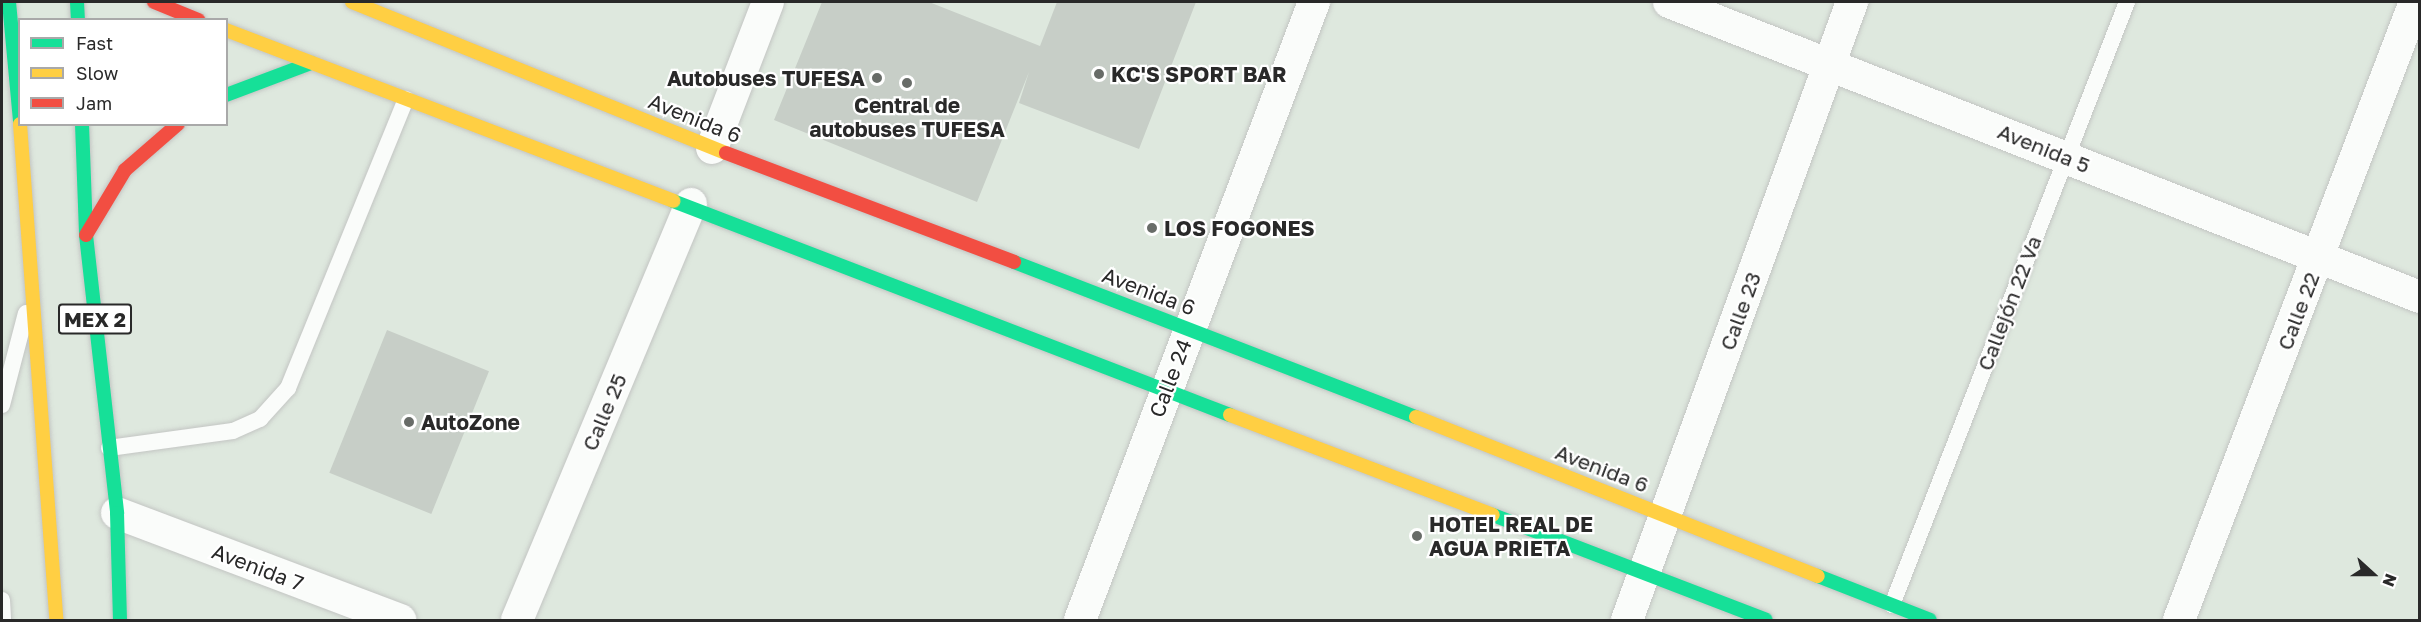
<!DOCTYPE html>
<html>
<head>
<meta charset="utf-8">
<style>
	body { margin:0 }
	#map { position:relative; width:2421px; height:622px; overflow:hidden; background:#dee8de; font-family:"Golos Text",sans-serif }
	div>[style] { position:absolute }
	.building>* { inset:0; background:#c7cec7; transform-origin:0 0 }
	.roads { filter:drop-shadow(0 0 2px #c3c5c3) drop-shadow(0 0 2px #c3c5c3) }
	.lane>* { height:16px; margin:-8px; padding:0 8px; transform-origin:8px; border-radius:8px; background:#fafcfa }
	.street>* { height:32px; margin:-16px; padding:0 16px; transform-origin:16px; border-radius:16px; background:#fafcfa }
	.fast>* { height:14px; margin:-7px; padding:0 7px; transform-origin:7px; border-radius:7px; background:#16e098 }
	.slow>* { height:14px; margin:-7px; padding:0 7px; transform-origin:7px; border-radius:7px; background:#ffcf43 }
	.jam>* { height:14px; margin:-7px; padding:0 7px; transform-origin:7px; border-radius:7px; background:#f24e42 }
	.dots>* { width:16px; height:16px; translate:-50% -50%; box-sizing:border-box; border:3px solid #fff; border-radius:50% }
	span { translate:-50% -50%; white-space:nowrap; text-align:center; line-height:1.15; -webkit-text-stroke:4.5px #fff; paint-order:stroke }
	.shield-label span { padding:2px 4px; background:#fff; border:2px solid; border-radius:4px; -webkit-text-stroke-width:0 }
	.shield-label { font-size:20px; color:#292929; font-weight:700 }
	.poi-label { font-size:21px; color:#292929; font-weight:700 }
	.left { translate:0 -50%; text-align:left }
	.right { translate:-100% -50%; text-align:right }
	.street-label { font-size:21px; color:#292929 }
	.frame { position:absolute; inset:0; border:3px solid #292929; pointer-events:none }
	.legend { position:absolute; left:18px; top:18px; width:210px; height:108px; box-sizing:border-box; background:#fff; border:2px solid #a9a9a9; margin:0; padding:8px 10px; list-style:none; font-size:18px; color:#292929 }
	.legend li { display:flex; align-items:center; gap:12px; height:30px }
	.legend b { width:30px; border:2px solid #a9a9a9 }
	.north { position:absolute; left:2343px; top:544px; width:60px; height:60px; -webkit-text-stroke:4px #fff; paint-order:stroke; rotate:111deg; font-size:16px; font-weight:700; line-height:24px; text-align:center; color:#292929 }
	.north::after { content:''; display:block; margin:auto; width:21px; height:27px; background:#292929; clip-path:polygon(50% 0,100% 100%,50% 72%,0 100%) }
</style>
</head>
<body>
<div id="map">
	<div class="building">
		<div style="clip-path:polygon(822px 2px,929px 2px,1040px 46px,1057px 2px,1196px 2px,1139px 149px,1019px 103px,1029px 72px,977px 202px,774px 120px)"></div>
		<div style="left:387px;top:330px;width:110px;height:154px;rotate:22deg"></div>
	</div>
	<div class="roads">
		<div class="lane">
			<div style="left:2px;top:405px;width:95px;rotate:-75.4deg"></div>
			<div style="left:109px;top:448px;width:125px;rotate:-7.8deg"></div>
			<div style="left:233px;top:431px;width:30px;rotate:-24deg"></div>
			<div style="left:260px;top:419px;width:42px;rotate:-47.9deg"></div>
			<div style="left:288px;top:388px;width:312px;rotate:-67.8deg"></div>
			<div style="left:2px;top:600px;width:20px;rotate:87deg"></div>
			<div style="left:1892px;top:605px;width:647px;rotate:-68.71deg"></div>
		</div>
		<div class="street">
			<div style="left:1669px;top:2px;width:807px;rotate:21.45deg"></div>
			<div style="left:712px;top:148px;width:156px;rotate:-69deg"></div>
			<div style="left:117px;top:513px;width:303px;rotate:20.7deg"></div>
			<div style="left:517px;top:620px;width:451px;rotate:-67.3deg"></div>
			<div style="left:1080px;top:620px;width:661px;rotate:-69.26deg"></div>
			<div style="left:1627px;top:620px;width:658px;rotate:-69.99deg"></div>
			<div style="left:2179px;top:620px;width:662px;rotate:-69.1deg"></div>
		</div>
		<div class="fast">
			<div style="left:9px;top:2px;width:120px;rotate:84.7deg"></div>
			<div style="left:77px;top:2px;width:18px;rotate:87deg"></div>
			<div style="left:226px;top:95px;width:91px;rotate:-20.6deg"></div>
			<div style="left:82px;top:124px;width:111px;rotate:87.9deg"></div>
			<div style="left:86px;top:235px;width:280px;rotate:83.6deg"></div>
			<div style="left:117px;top:513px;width:107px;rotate:88.4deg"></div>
			<div style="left:673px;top:201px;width:597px;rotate:21.02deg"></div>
			<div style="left:1014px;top:262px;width:431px;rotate:21.1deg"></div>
			<div style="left:1493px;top:515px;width:292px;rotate:21deg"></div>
			<div style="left:1818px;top:576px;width:120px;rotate:21.4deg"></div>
		</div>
		<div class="slow">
			<div style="left:352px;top:2px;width:403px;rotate:22deg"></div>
			<div style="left:226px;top:30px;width:479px;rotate:20.9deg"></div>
			<div style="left:20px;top:124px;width:497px;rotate:85.8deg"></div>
			<div style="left:1230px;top:415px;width:281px;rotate:20.8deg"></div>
			<div style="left:1416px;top:417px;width:432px;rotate:21.6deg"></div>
		</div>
		<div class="jam">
			<div style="left:154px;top:2px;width:48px;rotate:22.2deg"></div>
			<div style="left:726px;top:153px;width:308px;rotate:20.7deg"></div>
			<div style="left:86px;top:235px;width:76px;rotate:-59deg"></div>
			<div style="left:125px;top:170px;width:70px;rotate:-41deg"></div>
		</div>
	</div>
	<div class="dots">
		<div style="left:1099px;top:74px;background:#686c68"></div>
		<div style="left:877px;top:78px;background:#686c68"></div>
		<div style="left:907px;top:83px;background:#686c68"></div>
		<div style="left:1152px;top:228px;background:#686c68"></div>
		<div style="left:409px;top:422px;background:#686c68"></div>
		<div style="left:1417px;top:536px;background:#686c68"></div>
	</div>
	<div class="shield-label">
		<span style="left:95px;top:319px">MEX 2</span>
	</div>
	<div class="poi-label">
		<span class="left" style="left:1111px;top:74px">KC'S SPORT BAR</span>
		<span class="right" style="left:865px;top:78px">Autobuses TUFESA</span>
		<span style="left:907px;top:117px">Central de<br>autobuses TUFESA</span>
		<span class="left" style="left:1164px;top:228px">LOS FOGONES</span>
		<span class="left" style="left:421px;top:422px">AutoZone</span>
		<span class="left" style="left:1429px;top:536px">HOTEL REAL DE<br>AGUA PRIETA</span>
	</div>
	<div class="street-label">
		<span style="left:695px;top:118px;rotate:22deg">Avenida 6</span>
		<span style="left:2044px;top:148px;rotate:22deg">Avenida 5</span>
		<span style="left:1149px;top:291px;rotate:21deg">Avenida 6</span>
		<span style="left:2009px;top:303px;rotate:-69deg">Callejón 22 Va</span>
		<span style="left:1740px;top:311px;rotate:-70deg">Calle 23</span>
		<span style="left:2298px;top:311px;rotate:-69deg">Calle 22</span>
		<span style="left:1170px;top:378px;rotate:-69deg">Calle 24</span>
		<span style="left:604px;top:412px;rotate:-67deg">Calle 25</span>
		<span style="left:1602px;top:468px;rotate:21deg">Avenida 6</span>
		<span style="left:258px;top:567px;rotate:21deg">Avenida 7</span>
	</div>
	<div class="frame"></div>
	<ul class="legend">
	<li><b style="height:8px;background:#16e098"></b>Fast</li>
	<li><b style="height:8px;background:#ffcf43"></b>Slow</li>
	<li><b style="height:8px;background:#f24e42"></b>Jam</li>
	</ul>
	<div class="north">N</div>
</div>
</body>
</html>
